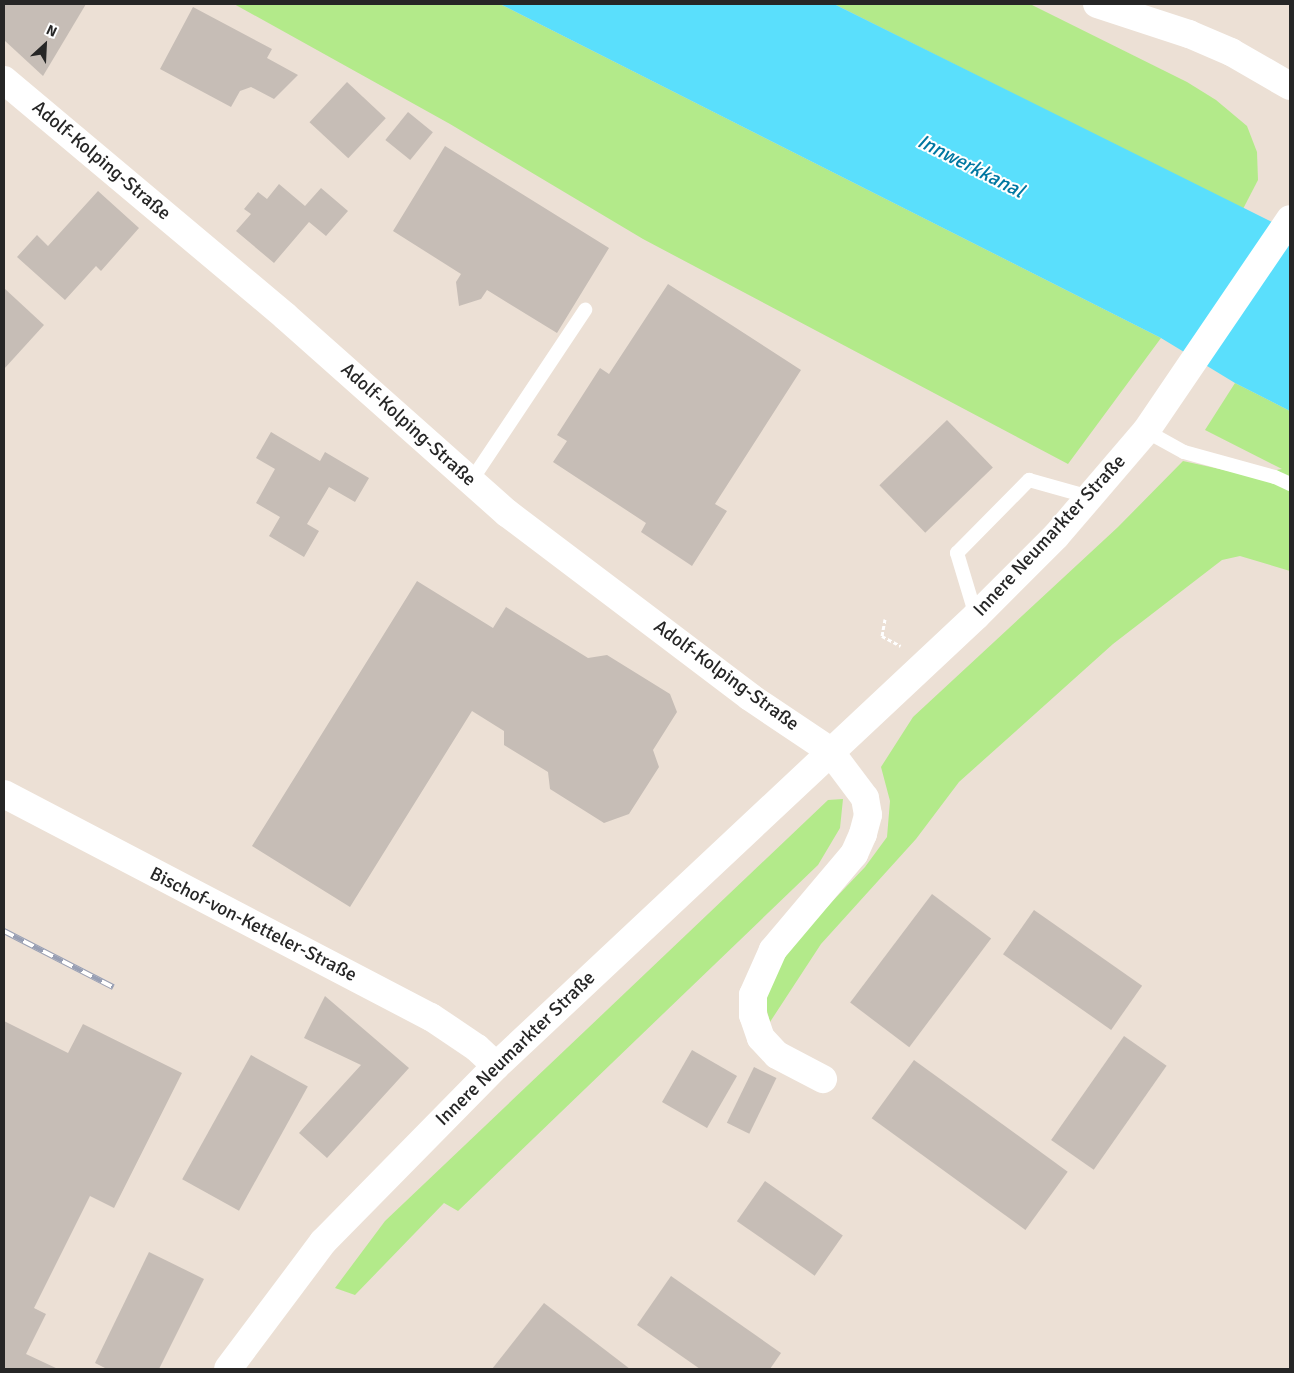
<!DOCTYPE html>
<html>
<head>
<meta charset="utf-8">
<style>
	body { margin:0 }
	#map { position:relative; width:1294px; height:1373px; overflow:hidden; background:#ece0d5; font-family:Signika,sans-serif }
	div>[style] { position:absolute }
	.green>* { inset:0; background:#b3ea8a }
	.water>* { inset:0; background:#5adffc }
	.building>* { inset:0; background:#c6bdb6; transform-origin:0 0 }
	.path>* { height:3px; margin-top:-1.5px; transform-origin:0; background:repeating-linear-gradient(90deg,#fff 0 4px,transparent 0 6.5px) }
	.lane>* { height:14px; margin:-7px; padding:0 7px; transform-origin:7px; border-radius:7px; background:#fff }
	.street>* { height:28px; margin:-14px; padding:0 14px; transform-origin:14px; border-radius:14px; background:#fff }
	.secondary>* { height:28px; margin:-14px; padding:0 14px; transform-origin:14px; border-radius:14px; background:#fff }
	.rail>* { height:5.5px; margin-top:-2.75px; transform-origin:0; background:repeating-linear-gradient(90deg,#fff 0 11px,#989fb4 0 22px); box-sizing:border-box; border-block:1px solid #989fb4 }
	span { translate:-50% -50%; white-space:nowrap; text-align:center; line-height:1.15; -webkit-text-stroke:4px #fff; paint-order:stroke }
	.street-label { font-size:19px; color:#262626 }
	.water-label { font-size:20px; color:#0077a1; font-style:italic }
	.frame { position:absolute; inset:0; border:5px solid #262626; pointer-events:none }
	.north { position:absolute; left:20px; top:20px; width:50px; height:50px; -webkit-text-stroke:4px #fff; paint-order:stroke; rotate:25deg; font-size:14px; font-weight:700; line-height:20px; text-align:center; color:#262626 }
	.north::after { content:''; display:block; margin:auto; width:18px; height:22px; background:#262626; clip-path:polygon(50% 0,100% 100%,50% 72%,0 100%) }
</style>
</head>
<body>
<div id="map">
	<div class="green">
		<div style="clip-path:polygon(234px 4px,500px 4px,1161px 338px,1068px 464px,643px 239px,450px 124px)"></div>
		<div style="clip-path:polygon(834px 4px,1030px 4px,1187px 82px,1216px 100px,1247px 126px,1257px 152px,1258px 180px,1243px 209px)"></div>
		<div style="clip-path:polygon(1235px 383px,1290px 411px,1290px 571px,1240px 556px,1222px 560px,1113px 644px,959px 782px,916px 839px,821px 944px,770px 1022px,763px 996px,767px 970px,865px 867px,887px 837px,890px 801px,881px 767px,913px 717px,1118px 527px,1183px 461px,1247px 475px,1282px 469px,1205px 430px)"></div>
		<div style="clip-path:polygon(843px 799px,840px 828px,818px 865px,458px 1211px,444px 1203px,355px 1295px,335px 1288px,385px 1221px,828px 800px)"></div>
	</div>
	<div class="water">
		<div style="clip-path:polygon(500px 4px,834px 4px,1290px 231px,1290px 411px,1235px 383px,1161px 338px)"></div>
	</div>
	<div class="building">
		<div style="clip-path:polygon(4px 4px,86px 4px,43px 76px,4px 40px)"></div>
		<div style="clip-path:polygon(193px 7px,272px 49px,267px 58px,298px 75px,274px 99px,251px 87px,240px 91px,231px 107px,160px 69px)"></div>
		<div style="left:347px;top:82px;width:53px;height:55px;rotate:43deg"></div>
		<div style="left:408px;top:112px;width:32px;height:36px;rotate:39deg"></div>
		<div style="clip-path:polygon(445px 146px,609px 248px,557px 333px,487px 290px,481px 299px,459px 306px,456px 282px,461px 274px,393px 231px)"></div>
		<div style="clip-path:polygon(279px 184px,305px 206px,321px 188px,348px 211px,326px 236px,309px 222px,274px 263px,236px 231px,251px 214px,244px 209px,258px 192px,267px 199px)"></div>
		<div style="clip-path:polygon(98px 191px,139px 228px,101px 271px,96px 266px,65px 300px,17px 257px,37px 235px,48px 246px)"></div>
		<div style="clip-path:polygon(668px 284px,801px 370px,715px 504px,727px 511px,692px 566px,641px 532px,646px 523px,553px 462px,567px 441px,557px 435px,600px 368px,609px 374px)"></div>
		<div style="clip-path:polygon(4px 288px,44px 325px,4px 369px)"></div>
		<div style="left:947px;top:420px;width:66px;height:94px;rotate:46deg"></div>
		<div style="clip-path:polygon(271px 432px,320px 461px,325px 452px,369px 478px,355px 502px,329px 487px,307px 524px,319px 531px,304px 557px,269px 536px,280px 517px,256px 503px,275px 469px,256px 458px)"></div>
		<div style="clip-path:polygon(417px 581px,493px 628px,506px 607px,588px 658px,607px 655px,670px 694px,677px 712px,653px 750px,659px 767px,629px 814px,604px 823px,550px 789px,548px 772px,504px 745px,504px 731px,472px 711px,350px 907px,252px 846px)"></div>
		<div style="left:932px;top:894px;width:74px;height:136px;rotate:37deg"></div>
		<div style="left:1034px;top:910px;width:132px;height:54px;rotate:35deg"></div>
		<div style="clip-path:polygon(325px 996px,409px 1068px,327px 1158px,299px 1133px,361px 1065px,304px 1038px)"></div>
		<div style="clip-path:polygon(4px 1021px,68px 1053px,83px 1024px,182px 1073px,114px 1208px,90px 1196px,34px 1308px,46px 1314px,26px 1354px,58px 1369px,4px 1369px)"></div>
		<div style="left:1124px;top:1036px;width:52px;height:127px;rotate:35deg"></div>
		<div style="left:692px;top:1050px;width:52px;height:60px;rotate:30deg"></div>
		<div style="left:251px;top:1055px;width:65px;height:142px;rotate:29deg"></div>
		<div style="left:914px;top:1060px;width:190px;height:72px;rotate:36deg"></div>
		<div style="left:754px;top:1067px;width:25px;height:62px;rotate:26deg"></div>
		<div style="left:765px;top:1181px;width:95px;height:49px;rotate:35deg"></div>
		<div style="clip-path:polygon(149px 1252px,204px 1279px,159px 1369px,107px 1369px,95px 1363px)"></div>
		<div style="clip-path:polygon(671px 1276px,781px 1353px,770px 1369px,700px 1369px,637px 1325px)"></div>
		<div style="clip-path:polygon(544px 1303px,630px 1369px,492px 1369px)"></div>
	</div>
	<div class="path">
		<div style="left:885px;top:619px;width:17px;rotate:100deg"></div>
		<div style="left:882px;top:636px;width:21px;rotate:28deg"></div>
	</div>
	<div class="lane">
		<div style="left:1146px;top:431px;width:43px;rotate:28.9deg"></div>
		<div style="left:1184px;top:452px;width:94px;rotate:15.4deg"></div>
		<div style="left:1275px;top:477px;width:17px;rotate:25deg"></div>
		<div style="left:471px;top:481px;width:206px;rotate:-56.3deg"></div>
		<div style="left:976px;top:616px;width:66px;rotate:-106.8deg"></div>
		<div style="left:957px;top:553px;width:103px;rotate:-45.4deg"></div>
		<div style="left:1029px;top:480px;width:63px;rotate:15.6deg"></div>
	</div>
	<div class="street">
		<div style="left:4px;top:80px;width:367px;rotate:40deg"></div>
		<div style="left:285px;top:316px;width:297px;rotate:41.6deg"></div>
		<div style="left:507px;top:513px;width:305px;rotate:37.1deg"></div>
		<div style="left:750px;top:697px;width:95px;rotate:33.9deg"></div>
		<div style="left:829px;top:750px;width:60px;rotate:53.1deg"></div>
		<div style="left:865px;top:798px;width:17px;rotate:80deg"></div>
		<div style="left:868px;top:815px;width:20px;rotate:105deg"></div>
		<div style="left:863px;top:834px;width:22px;rotate:114deg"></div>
		<div style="left:854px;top:854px;width:126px;rotate:130.2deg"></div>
		<div style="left:773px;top:950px;width:49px;rotate:114deg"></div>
		<div style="left:753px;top:995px;width:20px;rotate:90deg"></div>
		<div style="left:753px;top:1015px;width:24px;rotate:71deg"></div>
		<div style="left:761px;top:1038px;width:23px;rotate:47deg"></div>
		<div style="left:777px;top:1055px;width:52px;rotate:27.6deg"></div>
		<div style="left:4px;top:794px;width:482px;rotate:27.6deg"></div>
		<div style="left:431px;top:1017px;width:55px;rotate:34deg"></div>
		<div style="left:477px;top:1048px;width:26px;rotate:43deg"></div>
	</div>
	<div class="secondary">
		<div style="left:1097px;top:4px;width:97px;rotate:18.1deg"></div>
		<div style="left:1189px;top:34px;width:46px;rotate:23.2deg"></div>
		<div style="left:1231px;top:52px;width:68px;rotate:30deg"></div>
		<div style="left:228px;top:1369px;width:159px;rotate:-53.2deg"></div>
		<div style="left:323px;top:1242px;width:247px;rotate:-45.5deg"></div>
		<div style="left:496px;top:1066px;width:658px;rotate:-43.15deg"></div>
		<div style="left:976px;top:616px;width:113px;rotate:-45deg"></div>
		<div style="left:1056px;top:536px;width:138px;rotate:-49.4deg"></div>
		<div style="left:1146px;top:431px;width:256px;rotate:-55.8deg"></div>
	</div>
	<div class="rail">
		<div style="left:4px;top:931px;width:123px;rotate:27.2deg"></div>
	</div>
	<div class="street-label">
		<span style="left:101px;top:161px;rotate:40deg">Adolf-Kolping-Straße</span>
		<span style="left:408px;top:425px;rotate:42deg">Adolf-Kolping-Straße</span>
		<span style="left:1050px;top:536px;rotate:-47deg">Innere Neumarkter Straße</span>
		<span style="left:726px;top:676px;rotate:36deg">Adolf-Kolping-Straße</span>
		<span style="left:253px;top:925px;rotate:27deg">Bischof-von-Ketteler-Straße</span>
		<span style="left:516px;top:1049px;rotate:-44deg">Innere Neumarkter Straße</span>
	</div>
	<div class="water-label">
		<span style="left:971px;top:166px;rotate:27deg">Innwerkkanal</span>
	</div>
	<div class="frame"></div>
	<div class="north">N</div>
</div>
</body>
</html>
